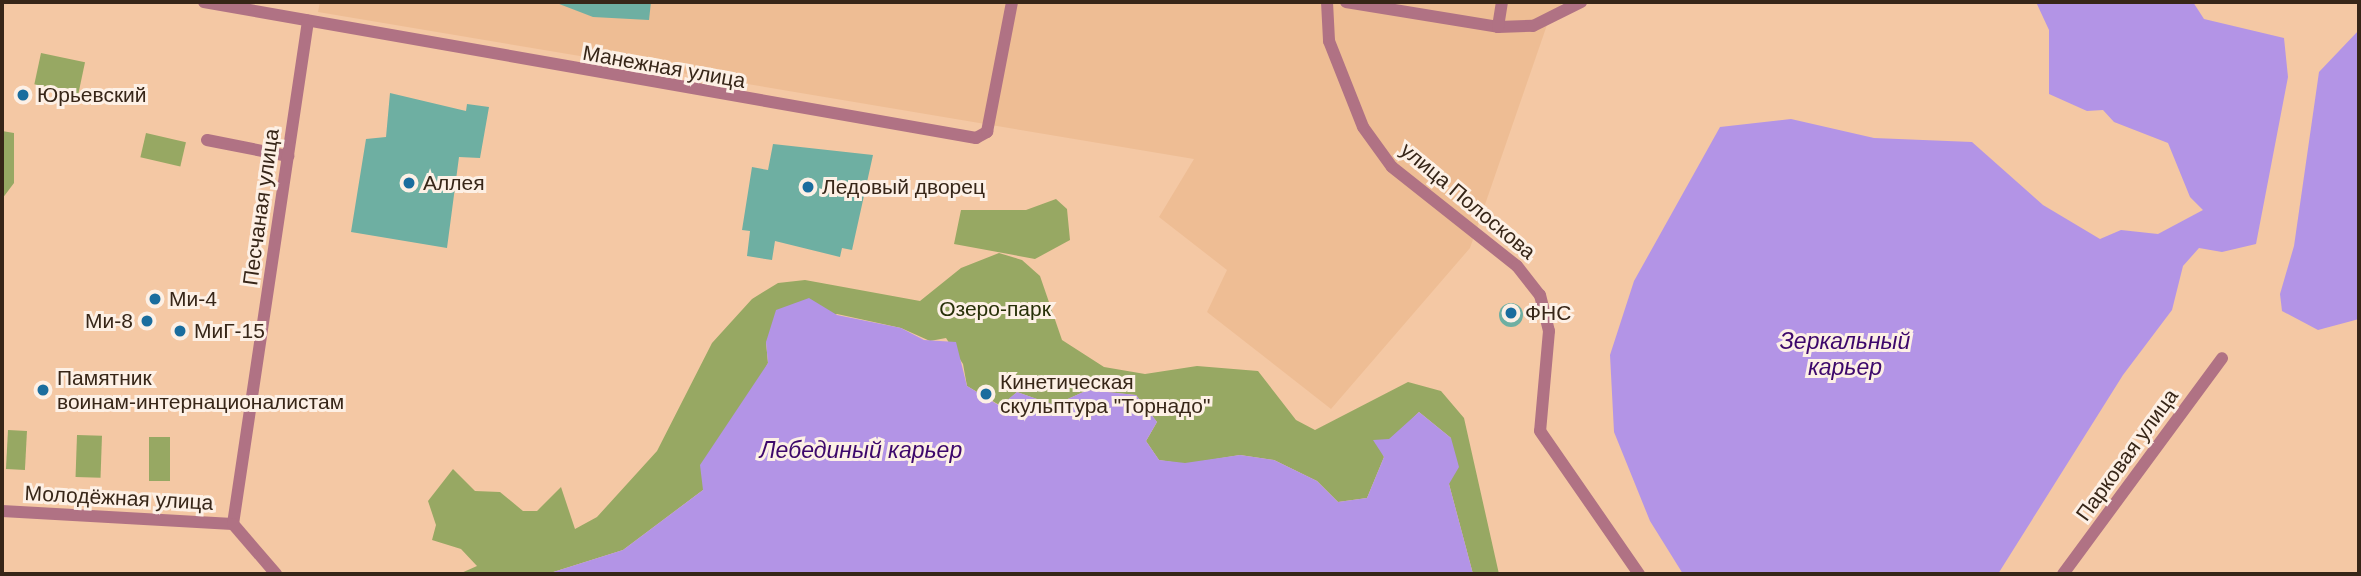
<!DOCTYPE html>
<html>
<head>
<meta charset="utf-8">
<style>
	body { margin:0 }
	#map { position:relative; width:2361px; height:576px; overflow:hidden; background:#f4c8a4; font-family:Helvetica,sans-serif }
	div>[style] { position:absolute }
	.built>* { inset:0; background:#eebd94 }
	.green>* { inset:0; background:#97a863; transform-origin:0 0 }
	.water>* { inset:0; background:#b394e6 }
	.building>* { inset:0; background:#6eafa2 }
	.round { border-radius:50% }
	.minor>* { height:12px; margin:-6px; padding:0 6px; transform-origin:6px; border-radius:6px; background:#b07284 }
	.dots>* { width:19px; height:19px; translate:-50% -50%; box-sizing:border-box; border:4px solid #fdf0e5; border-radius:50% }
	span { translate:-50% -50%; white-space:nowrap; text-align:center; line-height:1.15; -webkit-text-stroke:6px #fdf0e5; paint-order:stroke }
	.street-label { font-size:21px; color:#372618 }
	.poi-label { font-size:21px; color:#372618 }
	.left { translate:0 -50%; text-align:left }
	.right { translate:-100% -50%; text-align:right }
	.park-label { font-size:21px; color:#273008 }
	.water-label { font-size:23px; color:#3d086b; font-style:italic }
	.frame { position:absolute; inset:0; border:4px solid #372618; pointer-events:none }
</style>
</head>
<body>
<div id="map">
	<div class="built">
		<div style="clip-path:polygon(320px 2px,1563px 2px,1548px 22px,1470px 248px,1331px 409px,1207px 312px,1227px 270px,1159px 217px,1194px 159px,318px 12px)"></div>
	</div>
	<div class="green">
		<div style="left:41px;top:53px;width:45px;height:32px;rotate:12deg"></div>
		<div style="clip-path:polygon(2px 131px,14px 133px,14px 183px,2px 199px)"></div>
		<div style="left:146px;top:133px;width:41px;height:25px;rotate:13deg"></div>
		<div style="clip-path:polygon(1056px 199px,1067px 209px,1070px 240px,1035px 259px,954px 244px,961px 210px,1026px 210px)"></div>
		<div style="clip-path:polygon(999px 253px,1022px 260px,1040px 276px,1062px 340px,1104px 367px,1145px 374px,1197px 366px,1258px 371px,1296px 420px,1315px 430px,1408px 382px,1441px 391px,1464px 418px,1499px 574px,1473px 574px,1449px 484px,1451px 438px,1419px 412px,1381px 450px,1384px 457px,1367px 498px,1338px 502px,1317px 481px,1274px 460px,1240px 455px,1185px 464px,1159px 460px,1146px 441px,1157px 422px,1136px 395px,1088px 390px,1054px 405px,1017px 392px,1001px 406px,967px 386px,963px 364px,946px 338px,930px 341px,901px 328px,837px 314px,766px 342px,768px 363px,703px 490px,623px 550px,547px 574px,459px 574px,477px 566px,461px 549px,432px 540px,436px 525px,428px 501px,453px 469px,475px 491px,500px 492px,523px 511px,537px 511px,561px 487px,575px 529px,597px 517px,657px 451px,712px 343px,752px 299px,778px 283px,805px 280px,920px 301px,961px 268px)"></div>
		<div style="left:8px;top:430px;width:19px;height:39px;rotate:3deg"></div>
		<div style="left:77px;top:435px;width:25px;height:42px;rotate:2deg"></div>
		<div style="left:149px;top:437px;width:21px;height:44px"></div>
	</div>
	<div class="water">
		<div style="clip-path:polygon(2036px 2px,2193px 2px,2204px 19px,2284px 38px,2288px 77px,2256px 244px,2222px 252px,2199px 248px,2183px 266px,2172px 310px,2123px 375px,1998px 574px,1683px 574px,1650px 521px,1614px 432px,1610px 355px,1634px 281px,1720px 127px,1791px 119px,1874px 138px,1972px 142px,2043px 205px,2100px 239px,2121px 230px,2158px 234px,2203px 210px,2190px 197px,2168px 143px,2114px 122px,2103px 110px,2087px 111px,2049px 94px,2049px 30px)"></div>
		<div style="clip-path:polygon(2359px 30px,2359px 319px,2318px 330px,2282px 311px,2280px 294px,2294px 246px,2319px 72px)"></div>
		<div style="clip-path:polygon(809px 298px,837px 315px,901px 328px,924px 340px,956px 342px,967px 386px,1000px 406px,1017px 392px,1054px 405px,1088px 390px,1136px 395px,1157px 422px,1146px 441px,1159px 460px,1185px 463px,1240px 455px,1274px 460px,1317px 481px,1338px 502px,1367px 498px,1384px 457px,1373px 440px,1389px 439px,1419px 412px,1451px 438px,1459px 467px,1449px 484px,1473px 574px,547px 574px,623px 550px,703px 490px,700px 465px,768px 363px,766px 342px,776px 310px)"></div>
	</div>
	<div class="building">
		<div style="clip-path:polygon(554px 2px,651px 2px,649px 20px,593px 17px)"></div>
		<div style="clip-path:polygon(390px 93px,466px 111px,467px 104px,489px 107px,480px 158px,459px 157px,447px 248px,351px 232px,366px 139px,386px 137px)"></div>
		<div style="clip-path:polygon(773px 144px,873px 155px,852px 250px,842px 248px,840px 257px,775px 241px,772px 260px,747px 256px,750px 231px,742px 230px,752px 167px,768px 170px)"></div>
		<div class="round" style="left:1499px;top:303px;width:24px;height:24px"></div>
	</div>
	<div class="minor">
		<div style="left:204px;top:2px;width:784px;rotate:9.99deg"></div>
		<div style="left:976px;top:138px;width:13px;rotate:-29deg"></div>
		<div style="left:987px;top:132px;width:132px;rotate:-79.1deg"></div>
		<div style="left:1327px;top:2px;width:39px;rotate:87deg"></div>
		<div style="left:1329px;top:41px;width:92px;rotate:68.4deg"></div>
		<div style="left:1363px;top:127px;width:49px;rotate:54.1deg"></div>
		<div style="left:1392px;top:167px;width:159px;rotate:38.4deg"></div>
		<div style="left:1517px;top:266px;width:37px;rotate:52deg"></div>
		<div style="left:1540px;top:295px;width:37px;rotate:76deg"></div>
		<div style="left:1549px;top:331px;width:100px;rotate:95.1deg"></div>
		<div style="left:1540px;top:431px;width:174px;rotate:55.3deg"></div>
		<div style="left:1346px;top:2px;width:154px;rotate:9.3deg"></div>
		<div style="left:1498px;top:27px;width:35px;rotate:-2deg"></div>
		<div style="left:1533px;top:26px;width:54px;rotate:-26.6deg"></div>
		<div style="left:1498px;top:27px;width:25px;rotate:-81deg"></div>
		<div style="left:207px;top:140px;width:83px;rotate:11.2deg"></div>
		<div style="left:2px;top:511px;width:231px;rotate:3.2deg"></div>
		<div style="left:233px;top:524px;width:509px;rotate:-81.52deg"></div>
		<div style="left:233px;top:524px;width:66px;rotate:49.3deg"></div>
		<div style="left:2063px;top:574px;width:268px;rotate:-53.6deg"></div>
	</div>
	<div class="dots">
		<div style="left:23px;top:95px;background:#1a6d9e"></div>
		<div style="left:409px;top:183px;background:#1a6d9e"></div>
		<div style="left:808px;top:187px;background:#1a6d9e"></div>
		<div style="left:155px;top:299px;background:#1a6d9e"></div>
		<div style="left:1511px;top:313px;background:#1a6d9e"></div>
		<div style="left:147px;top:321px;background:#1a6d9e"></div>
		<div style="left:180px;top:331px;background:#1a6d9e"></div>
		<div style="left:43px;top:390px;background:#1a6d9e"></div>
		<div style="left:986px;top:394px;background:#1a6d9e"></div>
	</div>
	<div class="street-label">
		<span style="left:664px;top:67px;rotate:10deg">Манежная улица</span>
		<span style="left:1468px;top:201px;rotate:40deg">улица Полоскова</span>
		<span style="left:261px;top:207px;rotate:-82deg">Песчаная улица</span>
		<span style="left:2127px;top:455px;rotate:-54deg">Парковая улица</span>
		<span style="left:119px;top:498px;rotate:3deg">Молодёжная улица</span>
	</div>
	<div class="poi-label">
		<span class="left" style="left:37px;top:95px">Юрьевский</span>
		<span class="left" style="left:423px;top:183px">Аллея</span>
		<span class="left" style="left:822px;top:187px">Ледовый дворец</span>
		<span class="left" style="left:169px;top:299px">Ми-4</span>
		<span class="left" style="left:1525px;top:313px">ФНС</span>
		<span class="right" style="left:133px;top:321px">Ми-8</span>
		<span class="left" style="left:194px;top:331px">МиГ-15</span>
		<span class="left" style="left:57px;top:390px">Памятник<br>воинам-интернационалистам</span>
		<span class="left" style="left:1000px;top:394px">Кинетическая<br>скульптура "Торнадо"</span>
	</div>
	<div class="park-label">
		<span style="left:995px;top:309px">Озеро-парк</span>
	</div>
	<div class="water-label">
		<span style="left:1845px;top:354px">Зеркальный<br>карьер</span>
		<span style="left:861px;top:450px">Лебединый карьер</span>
	</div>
	<div class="frame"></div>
</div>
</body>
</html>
